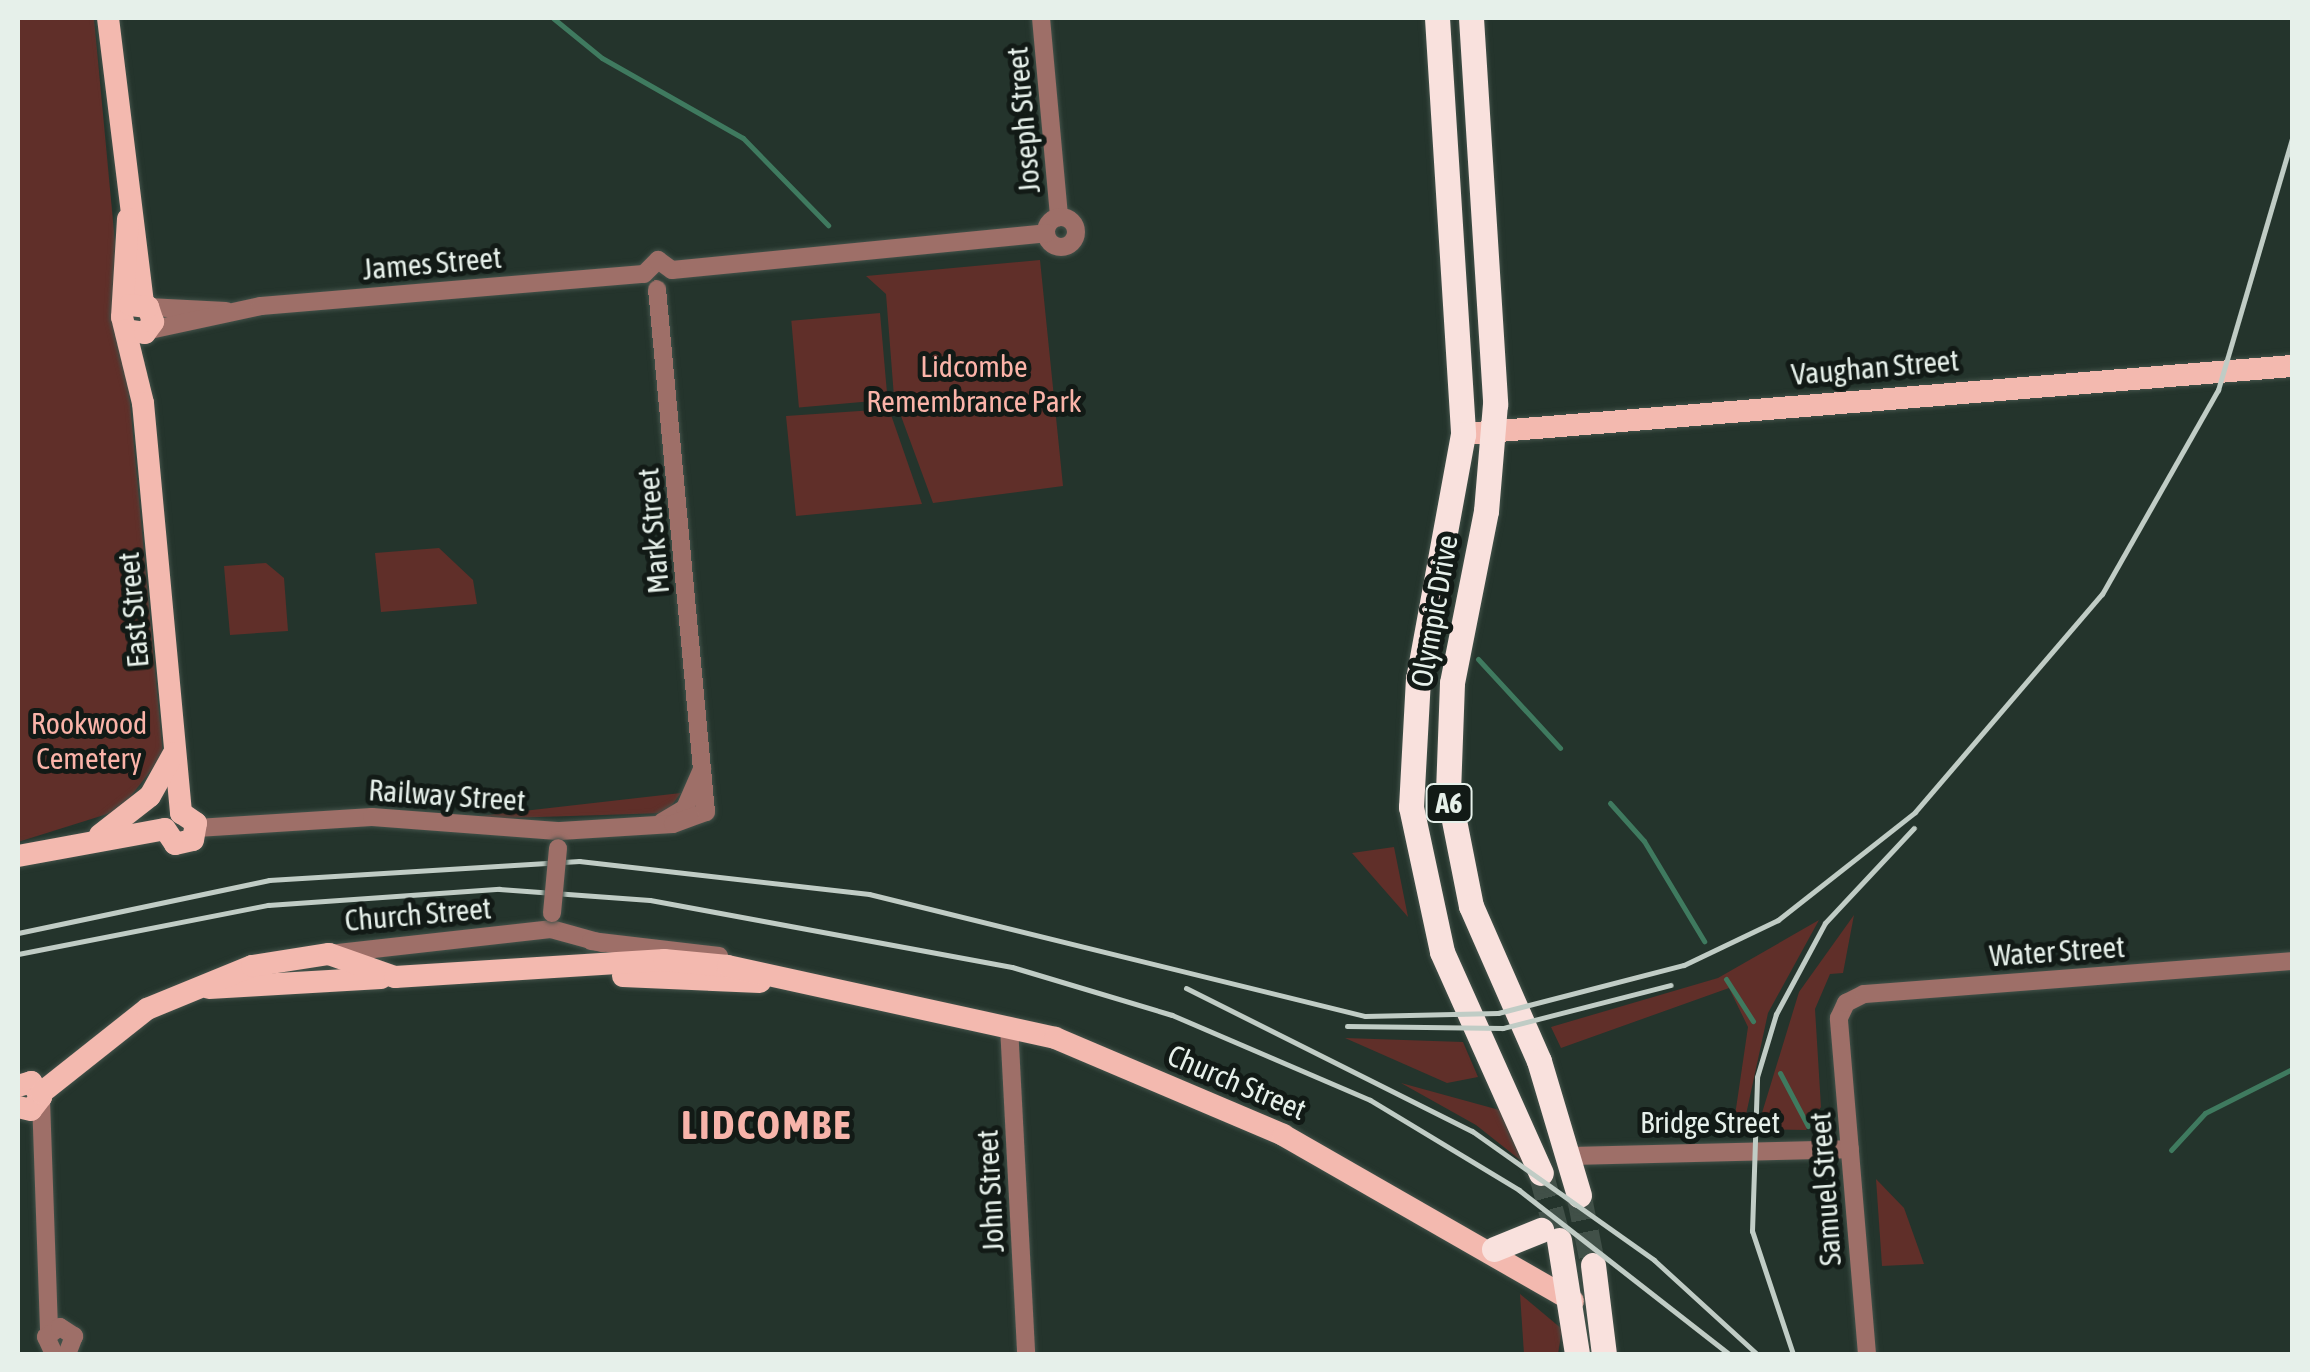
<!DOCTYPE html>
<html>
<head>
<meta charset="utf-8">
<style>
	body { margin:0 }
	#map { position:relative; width:2310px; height:1372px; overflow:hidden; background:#24342c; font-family:"Asap Condensed",sans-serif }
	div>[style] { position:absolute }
	.green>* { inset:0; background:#602f29; transform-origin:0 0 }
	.stream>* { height:5px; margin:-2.5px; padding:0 2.5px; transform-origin:2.5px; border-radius:2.5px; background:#3f7a5f }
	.highway-tunnel>* { height:25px; margin-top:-12.5px; transform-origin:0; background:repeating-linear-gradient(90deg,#415048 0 25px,transparent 0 37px) }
	.roads { filter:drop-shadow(0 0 2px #43524a) drop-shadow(0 0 2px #43524a) }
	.minor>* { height:18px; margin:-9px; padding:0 9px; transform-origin:9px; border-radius:9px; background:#9e6f68 }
	.minor>.ring { margin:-9px; padding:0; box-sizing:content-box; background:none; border:18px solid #9e6f68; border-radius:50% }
	.major>* { height:22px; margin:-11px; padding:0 11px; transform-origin:11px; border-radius:11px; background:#f3b9af }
	.highway>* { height:25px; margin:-12.5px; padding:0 12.5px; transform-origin:12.5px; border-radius:12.5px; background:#f9e1dd }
	.rail>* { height:5px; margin:-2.5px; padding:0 2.5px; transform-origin:2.5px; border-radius:2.5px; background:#c0ccc5 }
	.bridges { filter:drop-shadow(0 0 2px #43524a) drop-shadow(0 0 2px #43524a) }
	.minor-bridge>* { height:18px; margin:-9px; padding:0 9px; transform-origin:9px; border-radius:9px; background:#9e6f68 }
	span { translate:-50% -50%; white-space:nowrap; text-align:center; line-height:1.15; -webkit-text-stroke:10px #121a16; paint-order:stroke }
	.shield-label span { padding:2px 8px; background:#121a16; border:2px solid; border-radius:8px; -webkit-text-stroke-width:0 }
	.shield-label { font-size:28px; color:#e6f0ea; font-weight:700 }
	.street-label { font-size:30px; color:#e6f0ea }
	.park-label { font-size:30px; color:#fbb4a9 }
	.district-label { font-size:40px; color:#f7b4aa; font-weight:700; letter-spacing:2.5px }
	.frame { position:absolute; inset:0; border:20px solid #e6f0ea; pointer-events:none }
</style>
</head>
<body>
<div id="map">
	<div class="green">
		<div style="clip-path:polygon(18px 18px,94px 18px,163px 755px,120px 810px,18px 842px)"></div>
		<div style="clip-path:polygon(1040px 260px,1063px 486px,933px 503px,894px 397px,886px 294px,866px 276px)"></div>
		<div style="left:880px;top:313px;width:87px;height:89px;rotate:85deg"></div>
		<div style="clip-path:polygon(889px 409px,922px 504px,796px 516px,786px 416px)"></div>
		<div style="clip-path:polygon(439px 548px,473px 580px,477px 604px,381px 612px,375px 553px)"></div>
		<div style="clip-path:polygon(266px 563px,284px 578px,288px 631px,230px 635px,224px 566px)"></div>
		<div style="clip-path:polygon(681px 793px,666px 813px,480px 819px,480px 816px)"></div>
		<div style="clip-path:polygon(1394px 847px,1408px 917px,1352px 853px)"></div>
		<div style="clip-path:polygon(1854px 915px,1843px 973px,1830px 974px,1815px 1009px,1821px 1107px,1806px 1130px,1733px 1129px,1748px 1027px,1729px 988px,1561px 1048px,1551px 1027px,1718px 978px,1819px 920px,1768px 1013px,1744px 1124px,1758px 1126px,1799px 992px)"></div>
		<div style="clip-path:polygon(1345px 1038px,1463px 1042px,1478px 1077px,1447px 1083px)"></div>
		<div style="clip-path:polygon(1401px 1083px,1503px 1111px,1524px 1163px,1476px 1125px)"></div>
		<div style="clip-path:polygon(1876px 1179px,1904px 1208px,1924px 1264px,1882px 1266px)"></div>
		<div style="clip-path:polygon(1520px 1294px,1562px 1329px,1558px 1354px,1524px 1354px)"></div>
	</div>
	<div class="stream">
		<div style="left:553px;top:18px;width:63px;rotate:39.2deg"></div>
		<div style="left:602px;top:58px;width:162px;rotate:29.6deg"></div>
		<div style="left:743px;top:138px;width:122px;rotate:45.7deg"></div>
		<div style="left:1478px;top:659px;width:121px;rotate:47.3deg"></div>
		<div style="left:1610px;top:803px;width:51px;rotate:48.2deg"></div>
		<div style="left:1644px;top:841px;width:117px;rotate:59deg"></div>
		<div style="left:1726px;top:979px;width:50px;rotate:57.3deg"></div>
		<div style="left:1780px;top:1073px;width:60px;rotate:62.2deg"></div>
		<div style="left:2171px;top:1150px;width:50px;rotate:-47.4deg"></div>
		<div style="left:2205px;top:1113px;width:97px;rotate:-26.8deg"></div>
	</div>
	<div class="highway-tunnel">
		<div style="left:1541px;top:1173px;width:69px;rotate:75deg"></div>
		<div style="left:1579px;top:1195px;width:71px;rotate:78.7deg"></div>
	</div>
	<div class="roads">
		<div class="minor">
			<div style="left:1041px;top:18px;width:200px;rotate:84.8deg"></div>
			<div class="ring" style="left:1046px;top:217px;width:12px;height:12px"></div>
			<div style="left:672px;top:270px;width:376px;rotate:-5.6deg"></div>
			<div style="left:644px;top:274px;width:20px;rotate:-45deg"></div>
			<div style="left:658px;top:260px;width:17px;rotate:36deg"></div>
			<div style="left:148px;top:307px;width:78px;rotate:2.9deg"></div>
			<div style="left:150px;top:330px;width:114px;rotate:-12.2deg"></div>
			<div style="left:261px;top:306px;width:384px;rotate:-4.8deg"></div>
			<div style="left:662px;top:822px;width:27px;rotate:-31deg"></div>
			<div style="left:685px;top:808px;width:43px;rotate:-66.4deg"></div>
			<div style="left:197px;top:828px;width:175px;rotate:-3.6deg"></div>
			<div style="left:372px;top:817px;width:189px;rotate:4.3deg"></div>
			<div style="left:560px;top:831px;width:113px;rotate:-3.5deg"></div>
			<div style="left:673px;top:824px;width:35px;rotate:-20deg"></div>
			<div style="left:706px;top:812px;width:525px;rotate:-95.35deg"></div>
			<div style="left:551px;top:929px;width:53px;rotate:15.4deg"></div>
			<div style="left:591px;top:941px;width:129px;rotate:6.7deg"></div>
			<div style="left:329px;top:954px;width:223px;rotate:-6.4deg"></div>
			<div style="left:1009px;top:1026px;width:328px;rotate:87deg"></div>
			<div style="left:41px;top:1100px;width:232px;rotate:88deg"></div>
			<div style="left:1570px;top:1156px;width:280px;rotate:-1.4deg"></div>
			<div style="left:54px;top:1354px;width:19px;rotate:-115deg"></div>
			<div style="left:46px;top:1337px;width:17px;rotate:-36deg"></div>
			<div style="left:60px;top:1327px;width:17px;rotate:33deg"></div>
			<div style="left:74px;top:1336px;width:19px;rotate:111deg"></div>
			<div style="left:1867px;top:1354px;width:337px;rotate:-94.8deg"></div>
			<div style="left:1839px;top:1018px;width:17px;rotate:-65deg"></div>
			<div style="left:1846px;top:1003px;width:20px;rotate:-27deg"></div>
			<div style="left:1864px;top:994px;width:429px;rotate:-4.4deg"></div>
		</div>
		<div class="major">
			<div style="left:108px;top:18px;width:288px;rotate:83deg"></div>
			<div style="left:128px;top:219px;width:98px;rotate:93.5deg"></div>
			<div style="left:122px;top:317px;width:89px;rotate:76.3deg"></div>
			<div style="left:143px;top:403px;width:412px;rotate:84.7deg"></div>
			<div style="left:126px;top:330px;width:19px;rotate:9deg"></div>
			<div style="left:145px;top:333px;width:14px;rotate:-54deg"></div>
			<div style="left:153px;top:322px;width:16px;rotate:-108deg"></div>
			<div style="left:148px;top:307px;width:18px;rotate:-174deg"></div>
			<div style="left:1463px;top:434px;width:832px;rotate:-4.69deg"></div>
			<div style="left:165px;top:829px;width:18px;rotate:56deg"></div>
			<div style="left:175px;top:844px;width:18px;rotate:-13deg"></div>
			<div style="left:193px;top:840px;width:17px;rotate:-80deg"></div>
			<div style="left:196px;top:823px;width:18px;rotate:-146deg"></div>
			<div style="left:100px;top:835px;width:63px;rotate:-38deg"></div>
			<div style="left:150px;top:796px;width:49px;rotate:-60.8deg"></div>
			<div style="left:18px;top:856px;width:149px;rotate:-10.4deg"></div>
			<div style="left:623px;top:976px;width:137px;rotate:2.5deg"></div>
			<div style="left:209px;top:988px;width:172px;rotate:-3.3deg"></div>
			<div style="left:18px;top:1086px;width:14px;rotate:-17deg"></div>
			<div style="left:31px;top:1082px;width:18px;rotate:56deg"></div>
			<div style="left:41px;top:1097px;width:16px;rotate:128deg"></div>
			<div style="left:31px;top:1110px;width:13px;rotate:-167deg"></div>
			<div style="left:41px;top:1093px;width:135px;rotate:-38.4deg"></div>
			<div style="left:147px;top:1009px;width:113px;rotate:-22.3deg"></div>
			<div style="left:252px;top:966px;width:78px;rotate:-8.9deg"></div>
			<div style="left:329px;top:954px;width:70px;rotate:19.2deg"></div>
			<div style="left:395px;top:977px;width:270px;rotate:-3.6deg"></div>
			<div style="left:664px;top:960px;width:64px;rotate:5.4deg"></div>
			<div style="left:728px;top:966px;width:335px;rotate:12.4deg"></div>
			<div style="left:1055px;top:1038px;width:248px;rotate:23deg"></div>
			<div style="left:1283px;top:1135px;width:334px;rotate:29.8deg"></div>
		</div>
		<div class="highway">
			<div style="left:1437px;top:18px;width:417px;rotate:86.4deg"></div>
			<div style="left:1463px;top:434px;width:248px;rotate:100.4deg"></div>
			<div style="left:1418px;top:678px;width:129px;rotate:93.1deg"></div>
			<div style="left:1411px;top:807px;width:148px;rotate:77.9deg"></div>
			<div style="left:1442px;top:952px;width:242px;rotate:65.9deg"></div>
			<div style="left:1471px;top:18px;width:387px;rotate:86.4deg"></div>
			<div style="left:1495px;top:404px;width:107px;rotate:94.8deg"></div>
			<div style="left:1486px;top:511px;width:175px;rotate:101.2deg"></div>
			<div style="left:1452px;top:683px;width:107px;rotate:92.1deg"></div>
			<div style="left:1448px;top:790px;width:118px;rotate:78.8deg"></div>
			<div style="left:1471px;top:906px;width:169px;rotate:66.3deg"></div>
			<div style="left:1539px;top:1061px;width:140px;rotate:73.4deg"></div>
			<div style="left:1559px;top:1240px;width:115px;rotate:81deg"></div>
			<div style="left:1494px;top:1249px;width:51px;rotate:-22deg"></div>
			<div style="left:1593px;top:1265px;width:90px;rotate:83deg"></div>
		</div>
	</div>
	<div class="rail">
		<div style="left:18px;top:933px;width:257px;rotate:-11.9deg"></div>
		<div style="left:269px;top:880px;width:311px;rotate:-3.5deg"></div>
		<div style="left:579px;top:861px;width:292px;rotate:6.5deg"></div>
		<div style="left:869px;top:894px;width:511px;rotate:13.82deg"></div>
		<div style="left:1365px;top:1016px;width:133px;rotate:-1.3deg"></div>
		<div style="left:1498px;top:1013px;width:192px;rotate:-14.5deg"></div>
		<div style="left:1684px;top:965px;width:104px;rotate:-25.6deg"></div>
		<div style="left:1778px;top:920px;width:174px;rotate:-38.2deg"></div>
		<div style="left:1915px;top:812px;width:287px;rotate:-49.4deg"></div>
		<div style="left:2102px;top:594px;width:235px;rotate:-60.4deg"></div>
		<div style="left:2218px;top:390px;width:263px;rotate:-73.6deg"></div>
		<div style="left:18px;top:954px;width:255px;rotate:-11.1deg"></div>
		<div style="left:268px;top:905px;width:232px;rotate:-4deg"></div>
		<div style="left:499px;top:889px;width:151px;rotate:4.2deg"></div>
		<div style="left:650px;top:900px;width:368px;rotate:10.5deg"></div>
		<div style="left:1012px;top:967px;width:167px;rotate:16.7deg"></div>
		<div style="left:1172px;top:1015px;width:215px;rotate:23.2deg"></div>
		<div style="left:1370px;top:1100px;width:174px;rotate:31.1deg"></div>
		<div style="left:1519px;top:1190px;width:266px;rotate:38deg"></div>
		<div style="left:1186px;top:988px;width:320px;rotate:26.6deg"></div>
		<div style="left:1472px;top:1131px;width:223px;rotate:35.3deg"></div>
		<div style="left:1654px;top:1260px;width:139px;rotate:42.4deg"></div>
		<div style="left:1347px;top:1026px;width:156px;rotate:0.7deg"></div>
		<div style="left:1503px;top:1028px;width:173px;rotate:-14.4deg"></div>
		<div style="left:1793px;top:1354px;width:130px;rotate:-108.4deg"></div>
		<div style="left:1752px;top:1231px;width:154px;rotate:-88.1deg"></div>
		<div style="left:1757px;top:1077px;width:66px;rotate:-73.2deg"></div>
		<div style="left:1776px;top:1014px;width:103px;rotate:-61.7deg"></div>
		<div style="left:1825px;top:923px;width:130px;rotate:-46.9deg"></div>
	</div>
	<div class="bridges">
		<div class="minor-bridge">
			<div style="left:552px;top:913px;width:65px;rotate:-84.7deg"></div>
		</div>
	</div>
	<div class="shield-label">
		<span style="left:1449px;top:803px">A6</span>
	</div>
	<div class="street-label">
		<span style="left:1023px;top:120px;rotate:-95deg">Joseph Street</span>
		<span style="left:432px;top:263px;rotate:-5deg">James Street</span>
		<span style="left:1875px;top:367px;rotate:-5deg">Vaughan Street</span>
		<span style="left:653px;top:531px;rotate:-95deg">Mark Street</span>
		<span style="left:133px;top:610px;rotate:-95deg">East Street</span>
		<span style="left:1434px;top:611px;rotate:-80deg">Olympic Drive</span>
		<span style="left:447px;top:795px;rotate:4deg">Railway Street</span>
		<span style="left:418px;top:914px;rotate:-5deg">Church Street</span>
		<span style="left:2057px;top:951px;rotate:-4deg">Water Street</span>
		<span style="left:1237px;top:1082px;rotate:23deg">Church Street</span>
		<span style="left:1710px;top:1122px">Bridge Street</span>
		<span style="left:1825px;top:1189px;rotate:-94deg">Samuel Street</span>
		<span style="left:990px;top:1191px;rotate:-93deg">John Street</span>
	</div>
	<div class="park-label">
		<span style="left:974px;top:383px">Lidcombe<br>Remembrance Park</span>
		<span style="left:89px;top:740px">Rookwood<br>Cemetery</span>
	</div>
	<div class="district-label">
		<span style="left:767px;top:1125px">LIDCOMBE</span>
	</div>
	<div class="frame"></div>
</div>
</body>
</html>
